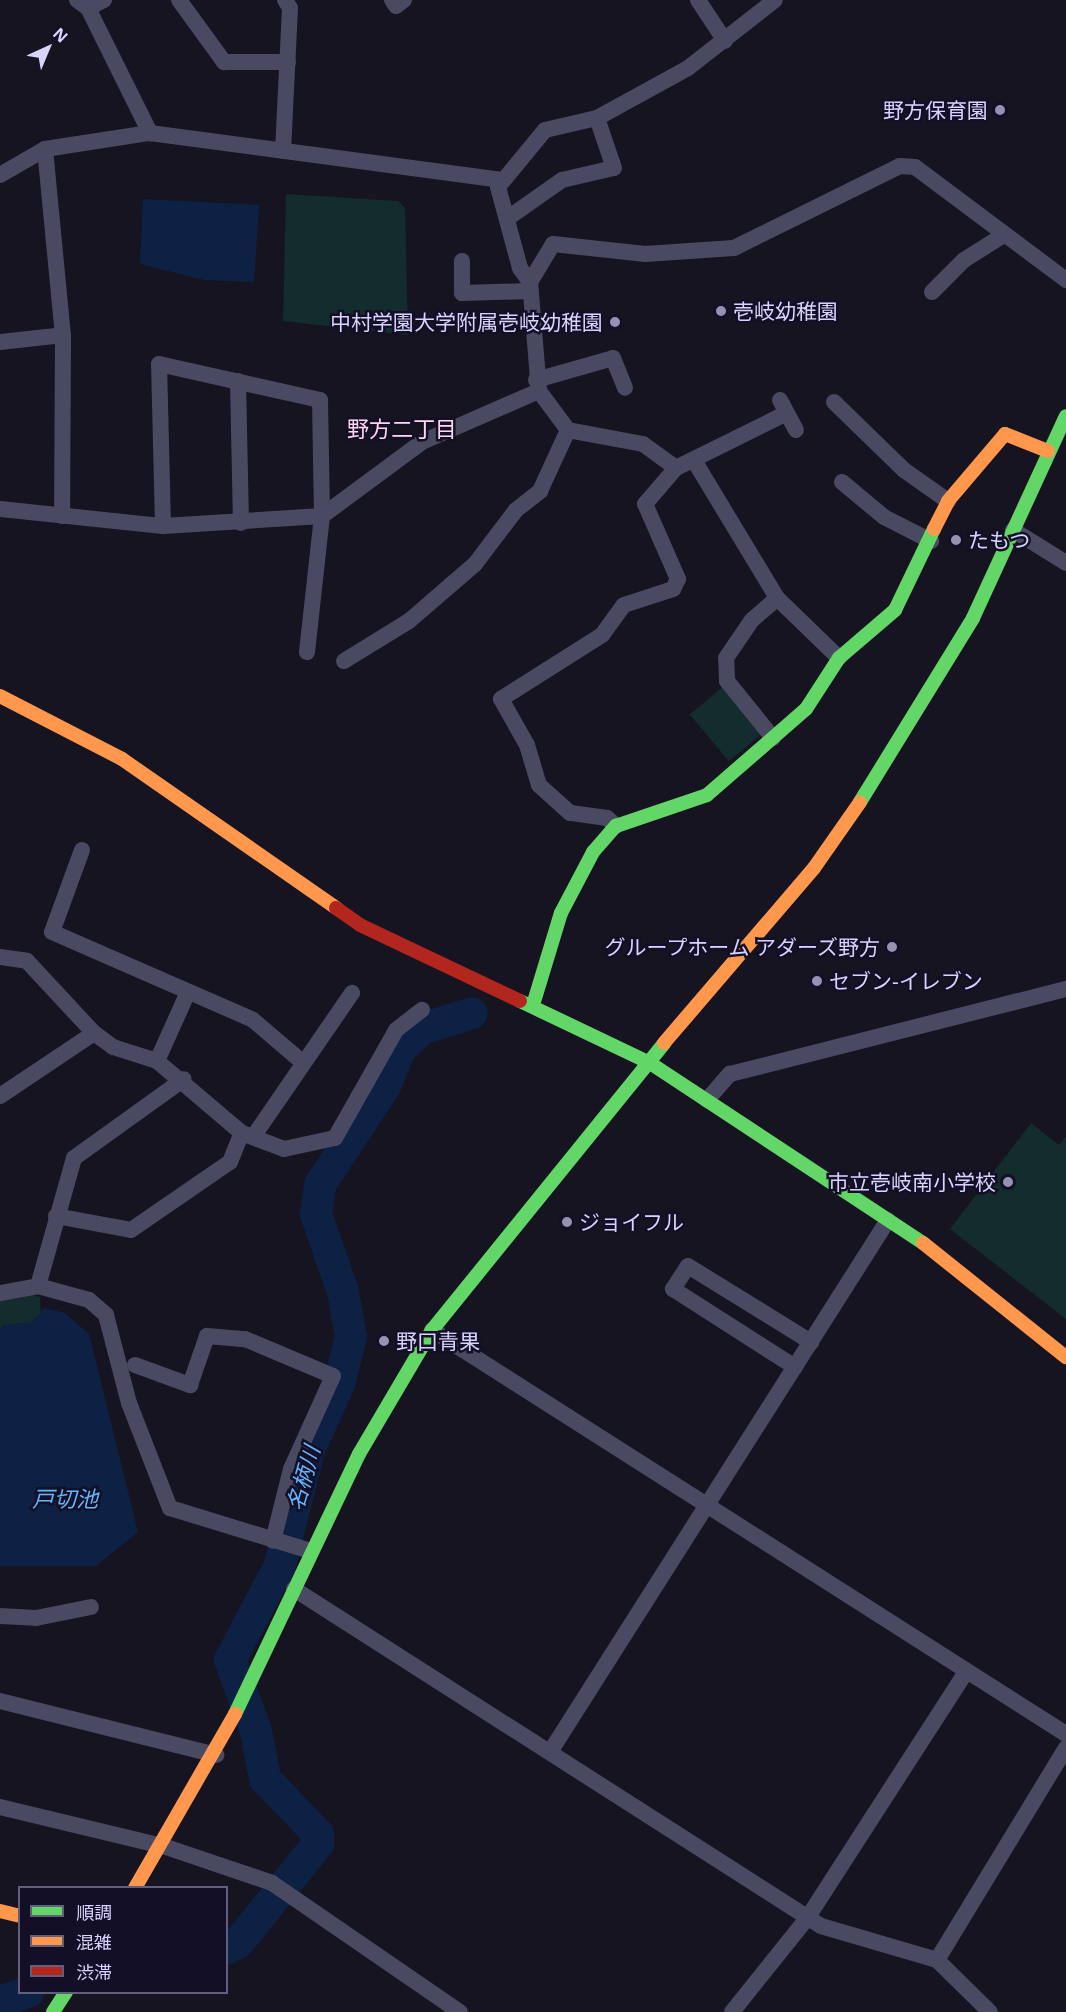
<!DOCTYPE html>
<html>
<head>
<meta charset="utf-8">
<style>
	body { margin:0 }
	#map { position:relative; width:1066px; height:2012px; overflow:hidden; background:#161421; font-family:"Open Sans","Noto Sans JP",sans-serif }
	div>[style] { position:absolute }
	.green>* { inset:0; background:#132c2d; transform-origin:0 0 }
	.water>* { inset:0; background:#0d2144 }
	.river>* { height:32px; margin:-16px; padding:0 16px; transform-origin:16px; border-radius:16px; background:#0d2144 }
	.street>* { height:16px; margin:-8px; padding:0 8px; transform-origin:8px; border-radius:8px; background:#4a4962 }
	.fast>* { height:14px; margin:-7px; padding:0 7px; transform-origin:7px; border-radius:7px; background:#63d668 }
	.slow>* { height:14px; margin:-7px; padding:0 7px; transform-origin:7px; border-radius:7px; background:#ff974d }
	.jam>* { height:14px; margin:-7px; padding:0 7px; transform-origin:7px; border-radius:7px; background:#b3261e }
	.dots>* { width:16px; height:16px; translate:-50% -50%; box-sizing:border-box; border:3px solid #130f26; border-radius:50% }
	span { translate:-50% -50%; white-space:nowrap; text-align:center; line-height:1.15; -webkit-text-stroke:5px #130f26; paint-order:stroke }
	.poi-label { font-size:21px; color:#d9d4ff }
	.right { translate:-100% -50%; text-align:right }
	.left { translate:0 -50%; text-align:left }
	.neighbourhood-label { font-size:22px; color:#ffd6f0 }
	.water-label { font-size:22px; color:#62b6ff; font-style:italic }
	.legend { position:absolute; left:18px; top:1886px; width:210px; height:108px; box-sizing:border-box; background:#130f26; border:2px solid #625e7d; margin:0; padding:8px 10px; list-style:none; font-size:18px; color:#d9d4ff }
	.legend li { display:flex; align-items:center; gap:12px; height:30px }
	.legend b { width:30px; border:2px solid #625e7d }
	.north { position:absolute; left:18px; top:18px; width:60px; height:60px; -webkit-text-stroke:4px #130f26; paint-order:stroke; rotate:44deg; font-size:16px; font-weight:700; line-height:24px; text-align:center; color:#d9d4ff }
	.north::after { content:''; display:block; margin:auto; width:21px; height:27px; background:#d9d4ff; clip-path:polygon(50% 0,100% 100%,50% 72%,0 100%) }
</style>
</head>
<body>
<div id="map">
	<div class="green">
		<div style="clip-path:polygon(286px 194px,398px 201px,405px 208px,408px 335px,283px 321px)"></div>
		<div style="left:725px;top:685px;width:61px;height:46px;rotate:50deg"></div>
		<div style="clip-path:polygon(1031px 1123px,1059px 1145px,1066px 1137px,1066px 1319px,950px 1229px)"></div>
		<div style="clip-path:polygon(29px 1294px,40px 1297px,41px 1322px,0 1341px,0 1300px)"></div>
	</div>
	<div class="water">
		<div style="clip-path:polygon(143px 199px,259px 205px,254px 282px,204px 280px,140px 264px)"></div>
		<div style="clip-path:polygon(44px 1308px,65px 1313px,89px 1334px,138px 1532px,96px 1566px,0 1566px,0 1330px,3px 1325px,32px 1322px)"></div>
	</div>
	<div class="river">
		<div style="left:226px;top:1949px;width:13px;rotate:-27deg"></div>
		<div style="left:238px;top:1943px;width:127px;rotate:-51.1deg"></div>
		<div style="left:318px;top:1844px;width:10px;rotate:-90deg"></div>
		<div style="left:318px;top:1834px;width:76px;rotate:-133.9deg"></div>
		<div style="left:265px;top:1779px;width:49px;rotate:-100.6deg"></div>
		<div style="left:256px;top:1731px;width:76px;rotate:-110.1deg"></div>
		<div style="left:230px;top:1660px;width:107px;rotate:-62.2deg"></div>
		<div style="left:280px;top:1565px;width:119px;rotate:-75.8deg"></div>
		<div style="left:309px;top:1450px;width:72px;rotate:-65.6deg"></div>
		<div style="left:339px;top:1384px;width:49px;rotate:-75.7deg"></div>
		<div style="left:351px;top:1337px;width:46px;rotate:-100.1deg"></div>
		<div style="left:343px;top:1292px;width:83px;rotate:-109.1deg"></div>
		<div style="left:316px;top:1214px;width:29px;rotate:-82deg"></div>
		<div style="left:320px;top:1185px;width:118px;rotate:-56.7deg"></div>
		<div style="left:385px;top:1086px;width:40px;rotate:-68deg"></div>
		<div style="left:400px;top:1049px;width:30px;rotate:-42deg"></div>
		<div style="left:422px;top:1029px;width:52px;rotate:-17.7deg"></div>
		<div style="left:0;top:2002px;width:30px;rotate:-20deg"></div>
	</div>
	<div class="street">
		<div style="left:77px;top:0;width:14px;rotate:36deg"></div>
		<div style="left:88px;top:8px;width:140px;rotate:63.6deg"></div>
		<div style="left:179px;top:0;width:77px;rotate:54deg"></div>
		<div style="left:224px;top:62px;width:64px"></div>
		<div style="left:392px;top:0;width:7px;rotate:56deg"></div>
		<div style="left:396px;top:6px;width:10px;rotate:-37deg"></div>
		<div style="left:698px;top:0;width:49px;rotate:56.6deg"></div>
		<div style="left:88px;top:8px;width:18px;rotate:-27deg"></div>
		<div style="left:45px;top:149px;width:187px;rotate:84.5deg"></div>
		<div style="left:63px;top:335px;width:181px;rotate:90.3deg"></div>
		<div style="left:283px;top:151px;width:143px;rotate:-87.2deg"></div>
		<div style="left:290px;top:8px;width:9px;rotate:-122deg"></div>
		<div style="left:0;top:175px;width:52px;rotate:-30deg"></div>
		<div style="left:45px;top:149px;width:106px;rotate:-8.7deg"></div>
		<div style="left:150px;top:133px;width:355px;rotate:7.6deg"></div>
		<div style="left:508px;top:218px;width:66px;rotate:-35.1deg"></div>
		<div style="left:562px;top:180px;width:53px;rotate:-13deg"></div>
		<div style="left:614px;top:168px;width:53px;rotate:-108.8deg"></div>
		<div style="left:462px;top:261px;width:32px;rotate:90deg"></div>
		<div style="left:462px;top:293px;width:67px;rotate:-1.7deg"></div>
		<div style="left:530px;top:282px;width:17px;rotate:-126deg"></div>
		<div style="left:520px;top:268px;width:84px;rotate:-105.2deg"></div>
		<div style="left:498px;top:187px;width:74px;rotate:-50.5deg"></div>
		<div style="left:545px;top:130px;width:53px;rotate:-13deg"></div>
		<div style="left:597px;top:118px;width:104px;rotate:-28.8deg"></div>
		<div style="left:688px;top:68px;width:110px;rotate:-38deg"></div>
		<div style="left:932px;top:292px;width:45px;rotate:-45deg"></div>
		<div style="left:964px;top:260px;width:45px;rotate:-32.3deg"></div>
		<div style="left:0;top:342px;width:63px;rotate:-6.3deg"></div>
		<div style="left:536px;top:380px;width:80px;rotate:-15.9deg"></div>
		<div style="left:613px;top:358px;width:32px;rotate:68deg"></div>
		<div style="left:238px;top:381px;width:142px;rotate:88.8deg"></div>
		<div style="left:780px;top:400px;width:34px;rotate:62deg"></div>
		<div style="left:834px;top:402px;width:98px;rotate:44.2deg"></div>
		<div style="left:904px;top:470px;width:54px;rotate:35.2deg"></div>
		<div style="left:695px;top:462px;width:159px;rotate:58.9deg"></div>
		<div style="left:777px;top:598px;width:86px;rotate:44.1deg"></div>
		<div style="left:676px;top:468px;width:41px;rotate:-144deg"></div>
		<div style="left:643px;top:444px;width:76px;rotate:-169.4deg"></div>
		<div style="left:568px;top:430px;width:49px;rotate:-126.6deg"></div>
		<div style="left:539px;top:391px;width:109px;rotate:-94.7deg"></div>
		<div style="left:530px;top:282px;width:44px;rotate:-58.8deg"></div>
		<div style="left:553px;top:244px;width:93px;rotate:6.2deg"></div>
		<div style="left:645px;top:254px;width:89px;rotate:-3.9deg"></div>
		<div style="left:734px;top:248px;width:185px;rotate:-26.3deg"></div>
		<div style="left:900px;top:166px;width:15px;rotate:4deg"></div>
		<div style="left:915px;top:167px;width:189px;rotate:36.8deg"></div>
		<div style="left:842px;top:482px;width:55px;rotate:39.8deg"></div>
		<div style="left:884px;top:517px;width:53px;rotate:27.1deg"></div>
		<div style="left:0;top:509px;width:164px;rotate:6deg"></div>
		<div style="left:163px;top:526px;width:159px;rotate:-3.6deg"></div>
		<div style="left:322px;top:516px;width:124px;rotate:-36.5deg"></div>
		<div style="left:422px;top:442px;width:128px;rotate:-23.6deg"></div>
		<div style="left:163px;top:526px;width:162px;rotate:-91.4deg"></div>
		<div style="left:159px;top:364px;width:165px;rotate:12.6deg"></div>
		<div style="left:320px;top:400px;width:116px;rotate:89deg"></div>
		<div style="left:322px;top:516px;width:137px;rotate:96.3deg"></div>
		<div style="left:1013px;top:530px;width:62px;rotate:31.9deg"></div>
		<div style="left:344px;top:661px;width:76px;rotate:-31.6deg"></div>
		<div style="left:409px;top:621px;width:87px;rotate:-40.8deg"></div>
		<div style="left:475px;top:564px;width:68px;rotate:-52.8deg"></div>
		<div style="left:516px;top:510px;width:31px;rotate:-38deg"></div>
		<div style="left:540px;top:491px;width:67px;rotate:-65.3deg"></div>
		<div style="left:773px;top:738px;width:73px;rotate:-128.9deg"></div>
		<div style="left:727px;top:681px;width:23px;rotate:-92deg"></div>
		<div style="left:726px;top:658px;width:46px;rotate:-55.6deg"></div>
		<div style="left:752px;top:620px;width:33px;rotate:-41deg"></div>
		<div style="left:616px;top:826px;width:12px;rotate:-138deg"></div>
		<div style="left:607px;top:818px;width:37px;rotate:-172deg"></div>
		<div style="left:570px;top:813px;width:42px;rotate:-137.9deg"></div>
		<div style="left:539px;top:785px;width:42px;rotate:-106.7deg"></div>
		<div style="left:527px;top:745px;width:53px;rotate:-119.5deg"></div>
		<div style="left:501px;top:699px;width:120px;rotate:-32.4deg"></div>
		<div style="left:602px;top:635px;width:37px;rotate:-54deg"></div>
		<div style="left:624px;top:605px;width:52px;rotate:-18.1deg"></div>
		<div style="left:673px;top:589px;width:11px;rotate:-63deg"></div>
		<div style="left:678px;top:579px;width:82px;rotate:-113.7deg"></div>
		<div style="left:645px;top:504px;width:48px;rotate:-49.3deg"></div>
		<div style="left:676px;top:468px;width:122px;rotate:-26.4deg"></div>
		<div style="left:82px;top:850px;width:87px;rotate:110.1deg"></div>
		<div style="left:52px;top:932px;width:219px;rotate:23.6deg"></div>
		<div style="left:253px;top:1020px;width:63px;rotate:40.5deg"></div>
		<div style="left:0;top:957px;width:27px;rotate:8deg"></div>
		<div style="left:27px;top:961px;width:98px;rotate:47.1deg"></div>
		<div style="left:94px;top:1033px;width:24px;rotate:36deg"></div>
		<div style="left:113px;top:1047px;width:46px;rotate:17.7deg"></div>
		<div style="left:157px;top:1061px;width:111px;rotate:40.3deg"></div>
		<div style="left:242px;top:1133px;width:45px;rotate:20.9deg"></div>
		<div style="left:284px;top:1149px;width:52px;rotate:-12.2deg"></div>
		<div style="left:335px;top:1138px;width:124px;rotate:-60.5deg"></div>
		<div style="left:396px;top:1030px;width:33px;rotate:-38deg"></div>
		<div style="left:157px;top:1061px;width:76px;rotate:-65.8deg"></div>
		<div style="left:0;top:1096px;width:113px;rotate:-33.8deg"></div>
		<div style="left:707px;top:1100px;width:35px;rotate:-49deg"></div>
		<div style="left:730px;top:1074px;width:347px;rotate:-14.2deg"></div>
		<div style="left:253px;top:1137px;width:175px;rotate:-55.5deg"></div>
		<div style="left:56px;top:1216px;width:76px;rotate:10.6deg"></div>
		<div style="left:131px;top:1230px;width:120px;rotate:-34.5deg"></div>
		<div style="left:230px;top:1162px;width:31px;rotate:-68deg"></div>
		<div style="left:38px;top:1286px;width:133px;rotate:-74.3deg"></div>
		<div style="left:74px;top:1158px;width:135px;rotate:-35.7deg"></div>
		<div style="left:0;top:1293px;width:39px;rotate:-10deg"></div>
		<div style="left:38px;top:1286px;width:53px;rotate:15.4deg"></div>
		<div style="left:89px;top:1300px;width:23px;rotate:41deg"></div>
		<div style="left:106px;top:1315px;width:91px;rotate:75.4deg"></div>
		<div style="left:129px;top:1403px;width:113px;rotate:68.7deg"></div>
		<div style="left:170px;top:1508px;width:147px;rotate:17deg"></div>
		<div style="left:432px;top:1330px;width:752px;rotate:32.51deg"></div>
		<div style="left:135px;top:1365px;width:59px;rotate:20deg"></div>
		<div style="left:190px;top:1385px;width:52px;rotate:-70.9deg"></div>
		<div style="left:207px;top:1336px;width:38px;rotate:5deg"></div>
		<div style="left:245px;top:1339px;width:95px;rotate:22.8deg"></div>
		<div style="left:333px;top:1376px;width:102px;rotate:114.3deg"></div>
		<div style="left:291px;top:1469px;width:74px;rotate:104deg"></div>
		<div style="left:795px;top:1367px;width:145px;rotate:-147.4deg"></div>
		<div style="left:673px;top:1289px;width:27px;rotate:-57deg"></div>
		<div style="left:688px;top:1266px;width:145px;rotate:31.7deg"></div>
		<div style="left:294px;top:1589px;width:626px;rotate:32.6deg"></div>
		<div style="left:821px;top:1926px;width:121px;rotate:16.3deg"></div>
		<div style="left:937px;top:1960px;width:74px;rotate:44.5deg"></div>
		<div style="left:0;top:1616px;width:36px;rotate:3deg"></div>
		<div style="left:36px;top:1618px;width:56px;rotate:-11.3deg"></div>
		<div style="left:0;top:1701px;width:223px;rotate:14deg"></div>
		<div style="left:550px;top:1752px;width:630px;rotate:-57.57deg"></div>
		<div style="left:0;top:1807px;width:168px;rotate:13.5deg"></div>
		<div style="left:163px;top:1846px;width:115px;rotate:18.7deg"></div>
		<div style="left:272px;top:1883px;width:228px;rotate:34.5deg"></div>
		<div style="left:937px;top:1960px;width:248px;rotate:-58.7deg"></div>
		<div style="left:732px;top:2012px;width:122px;rotate:-51.3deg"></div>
		<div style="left:808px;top:1917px;width:292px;rotate:-57.2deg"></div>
	</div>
	<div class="fast">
		<div style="left:860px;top:802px;width:216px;rotate:-58.4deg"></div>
		<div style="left:973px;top:618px;width:222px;rotate:-65.3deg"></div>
		<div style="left:520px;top:1001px;width:144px;rotate:25.5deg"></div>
		<div style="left:650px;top:1063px;width:327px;rotate:33.4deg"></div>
		<div style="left:533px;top:1005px;width:96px;rotate:-73.1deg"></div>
		<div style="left:561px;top:913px;width:69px;rotate:-62.3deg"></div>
		<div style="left:593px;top:852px;width:35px;rotate:-49deg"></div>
		<div style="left:616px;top:826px;width:96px;rotate:-18.8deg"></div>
		<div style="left:707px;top:795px;width:131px;rotate:-41deg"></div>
		<div style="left:806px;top:709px;width:61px;rotate:-57.1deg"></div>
		<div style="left:839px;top:658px;width:74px;rotate:-40.6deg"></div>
		<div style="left:895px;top:610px;width:90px;rotate:-64.3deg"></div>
		<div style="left:235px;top:1714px;width:288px;rotate:-64.5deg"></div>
		<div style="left:359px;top:1454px;width:144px;rotate:-59.5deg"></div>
		<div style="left:432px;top:1330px;width:369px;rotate:-51deg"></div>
		<div style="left:53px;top:2012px;width:24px;rotate:-57deg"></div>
	</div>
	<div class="slow">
		<div style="left:934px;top:529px;width:31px;rotate:-63deg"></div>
		<div style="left:948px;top:501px;width:88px;rotate:-49.6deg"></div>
		<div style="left:1005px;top:434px;width:46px;rotate:21.6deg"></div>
		<div style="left:0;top:696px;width:137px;rotate:27.3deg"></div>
		<div style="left:122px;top:759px;width:261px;rotate:34.8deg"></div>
		<div style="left:664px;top:1043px;width:230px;rotate:-49.4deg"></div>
		<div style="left:814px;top:868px;width:80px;rotate:-55.1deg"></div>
		<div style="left:923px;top:1243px;width:183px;rotate:38.6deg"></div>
		<div style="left:135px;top:1888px;width:201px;rotate:-60.1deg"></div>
		<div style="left:0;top:1911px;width:21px;rotate:14deg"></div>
	</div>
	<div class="jam">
		<div style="left:336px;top:908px;width:29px;rotate:35deg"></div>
		<div style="left:360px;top:925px;width:177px;rotate:25.4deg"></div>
	</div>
	<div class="dots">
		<div style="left:1000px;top:110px;background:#9591b1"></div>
		<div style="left:721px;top:311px;background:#9591b1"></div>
		<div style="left:615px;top:322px;background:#9591b1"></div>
		<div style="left:956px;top:540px;background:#9591b1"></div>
		<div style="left:892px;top:947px;background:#9591b1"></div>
		<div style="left:817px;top:981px;background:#9591b1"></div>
		<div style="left:1008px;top:1182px;background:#9591b1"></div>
		<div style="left:567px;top:1222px;background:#9591b1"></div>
		<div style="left:384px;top:1341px;background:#9591b1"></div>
	</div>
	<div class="poi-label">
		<span class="right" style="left:988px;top:110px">野方保育園</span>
		<span class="left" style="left:733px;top:311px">壱岐幼稚園</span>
		<span class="right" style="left:603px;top:322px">中村学園大学附属壱岐幼稚園</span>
		<span class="left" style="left:968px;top:540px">たもつ</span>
		<span class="right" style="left:880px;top:947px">グループホーム アダーズ野方</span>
		<span class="left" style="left:829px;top:981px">セブン-イレブン</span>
		<span class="right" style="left:996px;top:1182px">市立壱岐南小学校</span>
		<span class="left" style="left:579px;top:1222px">ジョイフル</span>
		<span class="left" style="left:396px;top:1341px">野口青果</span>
	</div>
	<div class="neighbourhood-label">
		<span style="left:402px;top:429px">野方二丁目</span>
	</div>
	<div class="water-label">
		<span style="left:303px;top:1478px;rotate:-74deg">名柄川</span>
		<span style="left:65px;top:1499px">戸切池</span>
	</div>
	<ul class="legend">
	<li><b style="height:8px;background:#63d668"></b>順調</li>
	<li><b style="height:8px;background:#ff974d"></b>混雑</li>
	<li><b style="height:8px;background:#b3261e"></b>渋滞</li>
	</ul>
	<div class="north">N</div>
</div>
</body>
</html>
